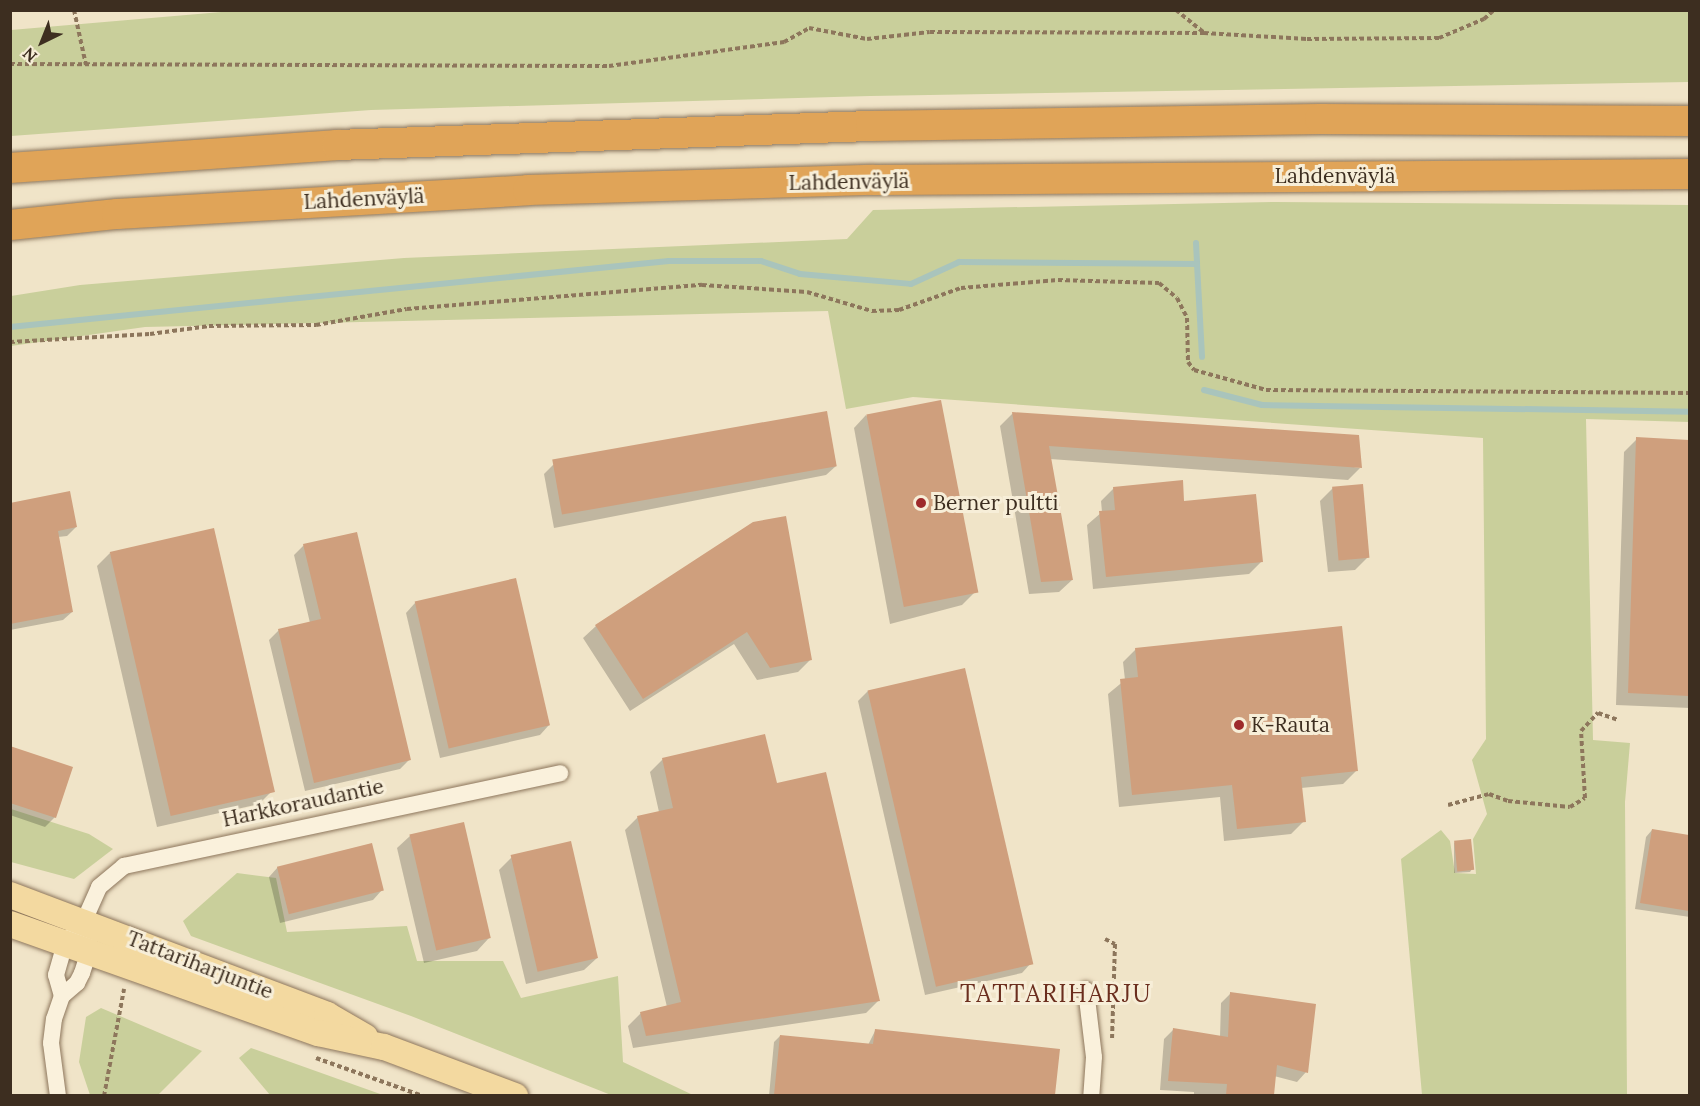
<!DOCTYPE html>
<html>
<head>
<meta charset="utf-8">
<style>
	body { margin:0 }
	#map { position:relative; width:1700px; height:1106px; overflow:hidden; background:#f0e4c8; font-family:Lora,serif }
	div>[style] { position:absolute }
	.green>* { inset:0; background:#c9cf9b }
	.shadow>* { inset:0; background:#0003 }
	.stream>* { height:6px; margin:-3px; padding:0 3px; transform-origin:3px; border-radius:3px; background:#a9c4bc }
	.building>* { inset:0; background:#cf9f7d; transform-origin:0 0 }
	.path>* { height:4px; margin-top:-2px; transform-origin:0; background:repeating-linear-gradient(90deg,#8d765c 0 4.5px,transparent 0 7.5px) }
	.roads { filter:drop-shadow(0 0 2px #8d765c) drop-shadow(0 0 2px #8d765c) }
	.minor>* { height:16px; margin:-8px; padding:0 8px; transform-origin:8px; border-radius:8px; background:#faf1dc }
	.primary>* { height:26px; margin:-13px; padding:0 13px; transform-origin:13px; border-radius:13px; background:#f3d9a0 }
	.motorway>* { height:30px; margin:-15px; padding:0 15px; transform-origin:15px; border-radius:15px; background:#e0a458 }
	.dots>* { width:16px; height:16px; translate:-50% -50%; box-sizing:border-box; border:3px solid #f7eed8; border-radius:50% }
	span { translate:-50% -50%; white-space:nowrap; text-align:center; line-height:1.15; -webkit-text-stroke:6px #f7eed8; paint-order:stroke }
	.street-label { font-size:21px; color:#3d2e20 }
	.poi-label { font-size:21px; color:#3d2e20 }
	.left { translate:0 -50%; text-align:left }
	.quarter-label { font-size:24px; color:#6b2e1e; letter-spacing:1.5px }
	.frame { position:absolute; inset:0; border:12px solid #3d2e20; pointer-events:none }
	.north { position:absolute; left:12px; top:12px; width:60px; height:60px; -webkit-text-stroke:4px #f7eed8; paint-order:stroke; rotate:223deg; font-size:16px; font-weight:700; line-height:24px; text-align:center; color:#3d2e20 }
	.north::after { content:''; display:block; margin:auto; width:21px; height:27px; background:#3d2e20; clip-path:polygon(50% 0,100% 100%,50% 72%,0 100%) }
</style>
</head>
<body>
<div id="map">
	<div class="green">
		<div style="clip-path:polygon(233px 11px,1689px 11px,1689px 82px,870px 96px,371px 110px,11px 136px,11px 30px)"></div>
		<div style="clip-path:polygon(1274px 202px,1689px 205px,1689px 422px,1586px 419px,1593px 740px,1630px 743px,1625px 802px,1627px 1095px,1422px 1095px,1401px 859px,1441px 830px,1450px 841px,1455px 873px,1476px 874px,1473px 839px,1487px 814px,1472px 760px,1486px 739px,1483px 438px,913px 397px,846px 409px,828px 311px,145px 327px,11px 346px,11px 296px,80px 285px,404px 258px,847px 239px,873px 210px)"></div>
		<div style="clip-path:polygon(11px 809px,89px 834px,113px 849px,74px 879px,11px 862px)"></div>
		<div style="clip-path:polygon(237px 873px,276px 878px,287px 932px,407px 926px,417px 961px,503px 961px,521px 998px,618px 976px,623px 1062px,693px 1095px,611px 1095px,411px 1016px,191px 936px,183px 921px)"></div>
		<div style="clip-path:polygon(101px 1008px,202px 1051px,158px 1095px,90px 1095px,79px 1062px,86px 1017px)"></div>
		<div style="clip-path:polygon(251px 1048px,383px 1095px,270px 1095px,239px 1058px)"></div>
	</div>
	<div class="shadow">
		<div style="clip-path:polygon(1013px 413px,1360px 468px,1348px 480px,1050px 459px,1072px 580px,1059px 592px,1029px 594px,1000px 426px)"></div>
		<div style="clip-path:polygon(866px 415px,975px 592px,962px 605px,890px 624px,854px 428px)"></div>
		<div style="clip-path:polygon(1637px 439px,1690px 441px,1690px 708px,1616px 705px,1624px 452px)"></div>
		<div style="clip-path:polygon(553px 465px,836px 466px,826px 475px,554px 528px,544px 474px)"></div>
		<div style="clip-path:polygon(1114px 488px,1183px 502px,1261px 562px,1249px 574px,1093px 589px,1087px 525px,1102px 512px,1101px 501px)"></div>
		<div style="clip-path:polygon(1333px 488px,1368px 557px,1355px 570px,1328px 572px,1320px 501px)"></div>
		<div style="clip-path:polygon(10px 505px,76px 527px,67px 536px,58px 537px,72px 612px,63px 620px,10px 630px)"></div>
		<div style="clip-path:polygon(785px 518px,810px 660px,798px 672px,757px 680px,734px 644px,630px 711px,583px 638px,596px 626px)"></div>
		<div style="clip-path:polygon(304px 545px,409px 760px,400px 769px,305px 791px,269px 640px,279px 630px,310px 623px,294px 555px)"></div>
		<div style="clip-path:polygon(110px 553px,272px 791px,259px 804px,157px 827px,97px 566px)"></div>
		<div style="clip-path:polygon(415px 603px,549px 725px,540px 735px,440px 758px,406px 613px)"></div>
		<div style="clip-path:polygon(1136px 649px,1356px 771px,1343px 784px,1301px 788px,1304px 821px,1291px 834px,1224px 841px,1220px 797px,1119px 807px,1108px 694px,1125px 680px,1123px 662px)"></div>
		<div style="clip-path:polygon(868px 691px,1031px 963px,1022px 973px,925px 995px,858px 701px)"></div>
		<div style="clip-path:polygon(10px 748px,55px 817px,45px 827px,10px 815px)"></div>
		<div style="clip-path:polygon(663px 759px,776px 785px,879px 1000px,866px 1013px,633px 1048px,628px 1026px,641px 1013px,667px 1007px,625px 830px,638px 817px,659px 812px,650px 772px)"></div>
		<div style="clip-path:polygon(1652px 830px,1690px 836px,1690px 917px,1635px 909px,1646px 837px)"></div>
		<div style="clip-path:polygon(410px 836px,489px 938px,477px 951px,424px 963px,397px 848px)"></div>
		<div style="clip-path:polygon(1454px 842px,1472px 869px,1470px 872px,1454px 873px)"></div>
		<div style="clip-path:polygon(512px 857px,597px 958px,584px 970px,526px 984px,499px 870px)"></div>
		<div style="clip-path:polygon(278px 867px,382px 890px,373px 900px,280px 923px,269px 877px)"></div>
		<div style="clip-path:polygon(1230px 994px,1306px 1072px,1297px 1082px,1274px 1076px,1272px 1096px,1194px 1096px,1194px 1092px,1160px 1090px,1164px 1039px,1173px 1030px,1220px 1037px,1221px 1003px)"></div>
		<div style="clip-path:polygon(875px 1031px,1058px 1050px,1053px 1096px,769px 1096px,774px 1042px,780px 1036px,868px 1045px)"></div>
	</div>
	<div class="stream">
		<div style="left:1196px;top:243px;width:21px;rotate:87deg"></div>
		<div style="left:10px;top:327px;width:662px;rotate:-5.72deg"></div>
		<div style="left:669px;top:261px;width:92px"></div>
		<div style="left:761px;top:261px;width:41px;rotate:18.4deg"></div>
		<div style="left:800px;top:274px;width:111px;rotate:5.1deg"></div>
		<div style="left:911px;top:284px;width:53px;rotate:-24.6deg"></div>
		<div style="left:959px;top:262px;width:238px;rotate:0.5deg"></div>
		<div style="left:1197px;top:264px;width:93px;rotate:86.9deg"></div>
		<div style="left:1204px;top:390px;width:60px;rotate:14.5deg"></div>
		<div style="left:1262px;top:405px;width:428px;rotate:0.9deg"></div>
	</div>
	<div class="building">
		<div style="left:941px;top:400px;width:196px;height:76px;rotate:79deg"></div>
		<div style="left:827px;top:411px;width:56px;height:279px;rotate:80deg"></div>
		<div style="clip-path:polygon(1012px 412px,1359px 435px,1362px 468px,1049px 446px,1073px 580px,1041px 582px)"></div>
		<div style="clip-path:polygon(1636px 437px,1689px 440px,1689px 696px,1628px 693px)"></div>
		<div style="clip-path:polygon(1183px 480px,1184px 501px,1256px 494px,1263px 562px,1106px 577px,1099px 511px,1115px 510px,1113px 487px)"></div>
		<div style="left:1363px;top:484px;width:74px;height:31px;rotate:85deg"></div>
		<div style="clip-path:polygon(70px 491px,77px 527px,58px 531px,73px 612px,10px 624px,10px 503px)"></div>
		<div style="clip-path:polygon(786px 516px,812px 660px,770px 668px,747px 632px,643px 699px,595px 625px,753px 522px)"></div>
		<div style="left:214px;top:528px;width:271px;height:107px;rotate:77deg"></div>
		<div style="clip-path:polygon(357px 532px,411px 760px,314px 783px,278px 629px,321px 619px,303px 544px)"></div>
		<div style="left:516px;top:578px;width:151px;height:104px;rotate:77deg"></div>
		<div style="clip-path:polygon(1342px 626px,1358px 771px,1301px 777px,1306px 822px,1237px 829px,1232px 785px,1132px 795px,1120px 679px,1138px 677px,1135px 648px)"></div>
		<div style="left:965px;top:668px;width:304px;height:100px;rotate:77deg"></div>
		<div style="clip-path:polygon(765px 734px,777px 783px,826px 772px,880px 1001px,646px 1036px,640px 1012px,681px 1002px,637px 816px,673px 808px,662px 758px)"></div>
		<div style="clip-path:polygon(10px 746px,73px 767px,56px 818px,10px 803px)"></div>
		<div style="left:464px;top:822px;width:119px;height:56px;rotate:77deg"></div>
		<div style="clip-path:polygon(1652px 829px,1689px 835px,1689px 911px,1640px 903px)"></div>
		<div style="left:1471px;top:839px;width:31px;height:17px;rotate:84deg"></div>
		<div style="left:571px;top:841px;width:120px;height:62px;rotate:77deg"></div>
		<div style="left:372px;top:843px;width:49px;height:98px;rotate:76deg"></div>
		<div style="clip-path:polygon(1230px 992px,1316px 1004px,1308px 1073px,1277px 1065px,1274px 1095px,1226px 1095px,1227px 1084px,1168px 1081px,1173px 1028px,1228px 1037px)"></div>
		<div style="clip-path:polygon(875px 1029px,1060px 1049px,1055px 1095px,774px 1095px,780px 1035px,873px 1044px)"></div>
	</div>
	<div class="path">
		<div style="left:74px;top:10px;width:56px;rotate:77.7deg"></div>
		<div style="left:1176px;top:10px;width:36px;rotate:39deg"></div>
		<div style="left:1204px;top:33px;width:103px;rotate:3.3deg"></div>
		<div style="left:1307px;top:39px;width:132px;rotate:-0.4deg"></div>
		<div style="left:1439px;top:38px;width:49px;rotate:-22.9deg"></div>
		<div style="left:1484px;top:19px;width:13px;rotate:-42deg"></div>
		<div style="left:10px;top:64px;width:599px;rotate:0.19deg"></div>
		<div style="left:609px;top:66px;width:177px;rotate:-7.8deg"></div>
		<div style="left:784px;top:42px;width:29px;rotate:-29deg"></div>
		<div style="left:809px;top:28px;width:59px;rotate:10.7deg"></div>
		<div style="left:867px;top:39px;width:63px;rotate:-6.3deg"></div>
		<div style="left:930px;top:32px;width:274px;rotate:0.2deg"></div>
		<div style="left:10px;top:342px;width:140px;rotate:-3.3deg"></div>
		<div style="left:150px;top:334px;width:60px;rotate:-7.7deg"></div>
		<div style="left:209px;top:326px;width:107px;rotate:-0.5deg"></div>
		<div style="left:316px;top:325px;width:92px;rotate:-10deg"></div>
		<div style="left:407px;top:309px;width:296px;rotate:-4.7deg"></div>
		<div style="left:702px;top:285px;width:105px;rotate:3.8deg"></div>
		<div style="left:807px;top:292px;width:68px;rotate:16.3deg"></div>
		<div style="left:872px;top:311px;width:27px;rotate:-2deg"></div>
		<div style="left:899px;top:310px;width:66px;rotate:-19.5deg"></div>
		<div style="left:961px;top:288px;width:97px;rotate:-4.7deg"></div>
		<div style="left:1058px;top:280px;width:101px;rotate:1.7deg"></div>
		<div style="left:1159px;top:283px;width:23px;rotate:40deg"></div>
		<div style="left:1177px;top:298px;width:22px;rotate:63deg"></div>
		<div style="left:1187px;top:318px;width:44px;rotate:88.7deg"></div>
		<div style="left:1188px;top:362px;width:10px;rotate:53deg"></div>
		<div style="left:1194px;top:370px;width:75px;rotate:15.5deg"></div>
		<div style="left:1266px;top:390px;width:424px;rotate:0.4deg"></div>
		<div style="left:1448px;top:805px;width:42px;rotate:-15deg"></div>
		<div style="left:1489px;top:794px;width:20px;rotate:20deg"></div>
		<div style="left:1508px;top:801px;width:62px;rotate:5.5deg"></div>
		<div style="left:1570px;top:807px;width:17px;rotate:-31deg"></div>
		<div style="left:1585px;top:798px;width:67px;rotate:-93.4deg"></div>
		<div style="left:1581px;top:731px;width:25px;rotate:-47deg"></div>
		<div style="left:1598px;top:713px;width:21px;rotate:19deg"></div>
		<div style="left:1105px;top:939px;width:11px;rotate:27deg"></div>
		<div style="left:1115px;top:944px;width:96px;rotate:91.8deg"></div>
		<div style="left:316px;top:1058px;width:114px;rotate:19.6deg"></div>
		<div style="left:104px;top:1096px;width:109px;rotate:-79.4deg"></div>
	</div>
	<div class="roads">
		<div class="minor">
			<div style="left:1086px;top:990px;width:67px;rotate:83.2deg"></div>
			<div style="left:1094px;top:1057px;width:39px;rotate:94deg"></div>
			<div style="left:62px;top:996px;width:22px;rotate:-106deg"></div>
			<div style="left:56px;top:975px;width:33px;rotate:-74deg"></div>
			<div style="left:65px;top:943px;width:29px;rotate:-49deg"></div>
			<div style="left:84px;top:921px;width:37px;rotate:-66deg"></div>
			<div style="left:99px;top:887px;width:33px;rotate:-40deg"></div>
			<div style="left:124px;top:866px;width:446px;rotate:-12deg"></div>
			<div style="left:58px;top:1096px;width:53px;rotate:-97.5deg"></div>
			<div style="left:51px;top:1043px;width:24px;rotate:-83deg"></div>
			<div style="left:54px;top:1019px;width:24px;rotate:-71deg"></div>
			<div style="left:62px;top:996px;width:20px;rotate:-41deg"></div>
			<div style="left:77px;top:983px;width:11px;rotate:-63deg"></div>
			<div style="left:82px;top:973px;width:23px;rotate:-72deg"></div>
			<div style="left:89px;top:951px;width:9px;rotate:-103deg"></div>
		</div>
		<div class="primary">
			<div style="left:10px;top:895px;width:339px;rotate:20.7deg"></div>
			<div style="left:327px;top:1015px;width:44px;rotate:30.1deg"></div>
			<div style="left:10px;top:924px;width:327px;rotate:19.5deg"></div>
			<div style="left:318px;top:1033px;width:67px;rotate:12deg"></div>
			<div style="left:384px;top:1047px;width:140px;rotate:20.5deg"></div>
		</div>
		<div class="motorway">
			<div style="left:10px;top:168px;width:328px;rotate:-4deg"></div>
			<div style="left:337px;top:145px;width:534px;rotate:-2.04deg"></div>
			<div style="left:871px;top:126px;width:449px;rotate:-0.9deg"></div>
			<div style="left:1320px;top:119px;width:370px;rotate:0.3deg"></div>
			<div style="left:10px;top:225px;width:108px;rotate:-5.9deg"></div>
			<div style="left:117px;top:214px;width:412px;rotate:-3.3deg"></div>
			<div style="left:528px;top:190px;width:345px;rotate:-1.7deg"></div>
			<div style="left:873px;top:180px;width:817px;rotate:-0.42deg"></div>
		</div>
	</div>
	<div class="dots">
		<div style="left:921px;top:503px;background:#9e2a2b"></div>
		<div style="left:1239px;top:725px;background:#9e2a2b"></div>
	</div>
	<div class="street-label">
		<span style="left:1335px;top:176px">Lahdenväylä</span>
		<span style="left:849px;top:182px;rotate:-1deg">Lahdenväylä</span>
		<span style="left:364px;top:199px;rotate:-3deg">Lahdenväylä</span>
		<span style="left:303px;top:803px;rotate:-12deg">Harkkoraudantie</span>
		<span style="left:200px;top:965px;rotate:21deg">Tattariharjuntie</span>
	</div>
	<div class="poi-label">
		<span class="left" style="left:933px;top:503px">Berner pultti</span>
		<span class="left" style="left:1251px;top:725px">K-Rauta</span>
	</div>
	<div class="quarter-label">
		<span style="left:1056px;top:994px">TATTARIHARJU</span>
	</div>
	<div class="frame"></div>
	<div class="north">N</div>
</div>
</body>
</html>
